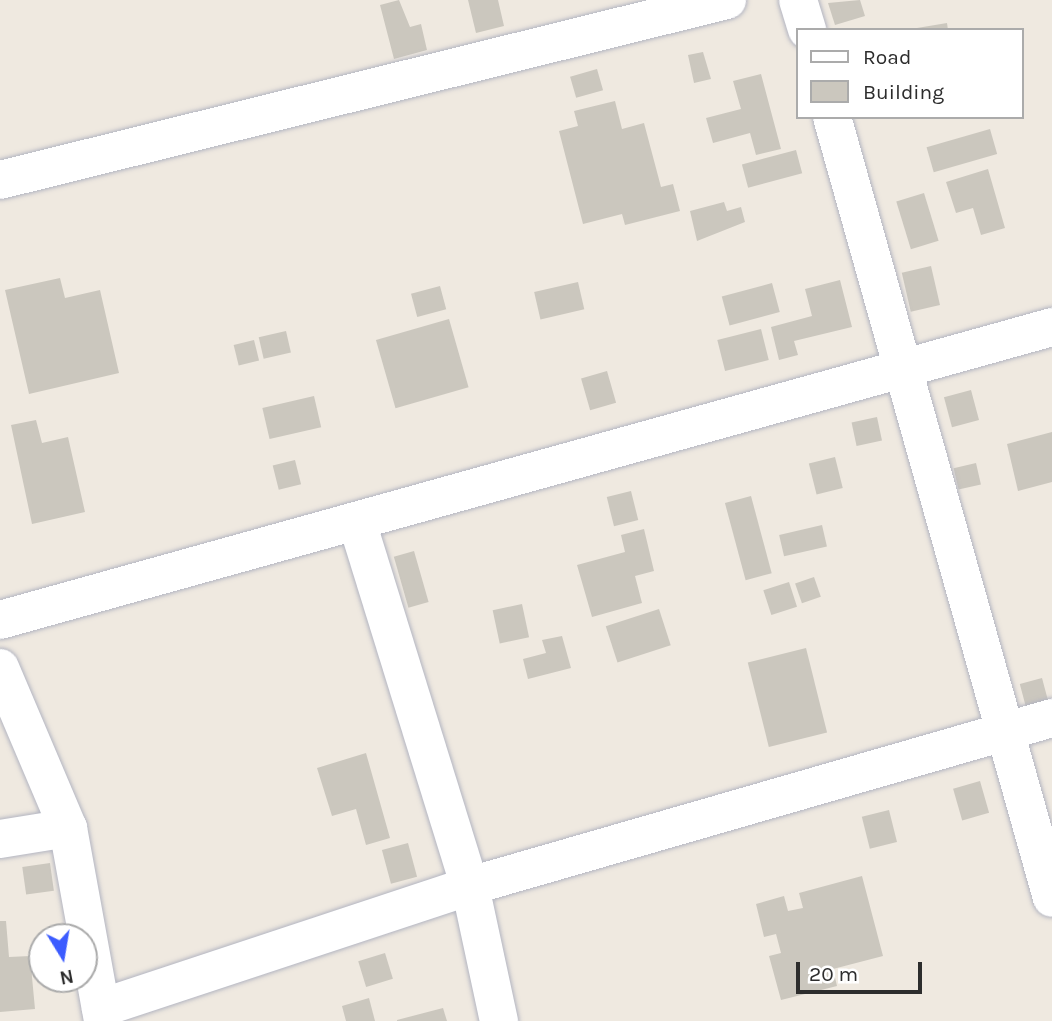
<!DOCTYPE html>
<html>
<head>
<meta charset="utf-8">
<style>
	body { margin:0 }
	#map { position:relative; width:1052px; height:1021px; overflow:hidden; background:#efe9e0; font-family:Karla,sans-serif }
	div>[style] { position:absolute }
	.building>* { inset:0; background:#cbc7be; transform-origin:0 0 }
	.roads { filter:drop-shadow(0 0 2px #b3b5c1) drop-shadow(0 0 2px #b3b5c1) }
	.minor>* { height:38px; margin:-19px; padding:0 19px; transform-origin:19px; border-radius:19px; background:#fff }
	span { translate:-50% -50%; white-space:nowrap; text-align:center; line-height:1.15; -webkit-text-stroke:6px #fff; paint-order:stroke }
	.legend { position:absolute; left:796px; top:28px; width:228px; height:91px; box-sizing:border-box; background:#fff; border:2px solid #ababab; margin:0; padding:9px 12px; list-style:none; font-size:21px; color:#2d2d2d }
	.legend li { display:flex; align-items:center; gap:14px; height:35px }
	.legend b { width:35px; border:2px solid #ababab }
	.north { position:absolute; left:28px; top:923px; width:70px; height:70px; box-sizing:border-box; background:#fff; border:2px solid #ababab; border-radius:50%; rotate:169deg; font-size:19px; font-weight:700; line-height:28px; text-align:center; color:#2d2d2d }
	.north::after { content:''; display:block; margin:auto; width:24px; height:32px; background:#3c5cff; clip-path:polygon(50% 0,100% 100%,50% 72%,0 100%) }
	.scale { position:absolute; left:796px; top:962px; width:126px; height:32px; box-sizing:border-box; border:4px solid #2d2d2d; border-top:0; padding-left:9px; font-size:21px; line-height:24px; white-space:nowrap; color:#2d2d2d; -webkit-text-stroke:5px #fff; paint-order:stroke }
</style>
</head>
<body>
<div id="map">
	<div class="building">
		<div style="clip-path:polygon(399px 0,410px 27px,421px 24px,427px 50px,394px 59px,380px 5px)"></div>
		<div style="clip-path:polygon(468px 0,498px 0,504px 26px,476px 33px)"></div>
		<div style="clip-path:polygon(860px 0,865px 16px,835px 25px,828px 3px)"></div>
		<div style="clip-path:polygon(947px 23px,948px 30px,917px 30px,917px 28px)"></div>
		<div style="clip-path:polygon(703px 52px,711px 79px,694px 83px,688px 55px)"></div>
		<div style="left:597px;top:69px;width:22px;height:28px;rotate:74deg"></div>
		<div style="clip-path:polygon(761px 74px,781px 149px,756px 155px,750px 133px,713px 143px,706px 118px,741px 109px,733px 81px)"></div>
		<div style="clip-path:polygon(615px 101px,622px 129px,644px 123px,661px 187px,673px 184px,680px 211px,625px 225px,622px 214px,583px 224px,559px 131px,578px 126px,574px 111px)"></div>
		<div style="left:990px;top:129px;width:26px;height:66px;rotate:74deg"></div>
		<div style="left:796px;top:150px;width:24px;height:56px;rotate:75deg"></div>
		<div style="clip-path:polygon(988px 169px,1005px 228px,981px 235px,973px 208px,956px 213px,946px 182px)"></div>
		<div style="left:924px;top:193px;width:50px;height:29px;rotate:73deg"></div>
		<div style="clip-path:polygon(724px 202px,727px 211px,741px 207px,745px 222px,697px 241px,690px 211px)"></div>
		<div style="left:931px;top:266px;width:40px;height:30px;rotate:77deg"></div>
		<div style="clip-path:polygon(60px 278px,65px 298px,100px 290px,119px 373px,29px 394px,5px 290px)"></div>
		<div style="clip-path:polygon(840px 280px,852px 327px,794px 341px,798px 355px,779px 360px,771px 327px,812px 316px,805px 289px)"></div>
		<div style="left:578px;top:282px;width:28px;height:45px;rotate:77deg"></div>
		<div style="left:772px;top:283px;width:30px;height:52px;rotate:75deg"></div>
		<div style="left:440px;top:286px;width:24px;height:30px;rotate:75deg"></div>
		<div style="left:449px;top:319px;width:71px;height:76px;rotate:74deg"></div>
		<div style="left:761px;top:329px;width:32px;height:45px;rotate:76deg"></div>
		<div style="left:286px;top:331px;width:22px;height:28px;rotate:77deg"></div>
		<div style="left:254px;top:340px;width:21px;height:21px;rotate:76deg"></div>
		<div style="left:607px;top:371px;width:33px;height:27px;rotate:74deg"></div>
		<div style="left:971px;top:390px;width:31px;height:28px;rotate:75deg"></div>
		<div style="left:314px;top:396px;width:32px;height:53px;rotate:77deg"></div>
		<div style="left:877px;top:417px;width:24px;height:26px;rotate:78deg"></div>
		<div style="clip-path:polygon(36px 420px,42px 443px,68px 437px,85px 512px,32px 524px,11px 425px)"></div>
		<div style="clip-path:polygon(1052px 432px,1052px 482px,1018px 491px,1007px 444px)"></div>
		<div style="left:835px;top:457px;width:32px;height:27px;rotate:76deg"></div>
		<div style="left:295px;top:460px;width:25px;height:23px;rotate:76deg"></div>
		<div style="left:976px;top:463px;width:22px;height:23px;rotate:77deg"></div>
		<div style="left:631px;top:491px;width:30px;height:25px;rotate:76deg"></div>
		<div style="left:751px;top:496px;width:80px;height:27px;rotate:75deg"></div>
		<div style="left:822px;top:525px;width:22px;height:44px;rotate:77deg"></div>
		<div style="clip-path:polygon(644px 529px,654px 571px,635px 576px,642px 603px,592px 617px,577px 565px,625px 552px,621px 535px)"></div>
		<div style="left:414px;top:551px;width:53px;height:21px;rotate:74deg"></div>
		<div style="left:814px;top:577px;width:21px;height:20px;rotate:71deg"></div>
		<div style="left:789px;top:582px;width:26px;height:27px;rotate:72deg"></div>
		<div style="left:522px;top:604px;width:34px;height:30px;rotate:78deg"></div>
		<div style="left:659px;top:609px;width:38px;height:56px;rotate:72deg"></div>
		<div style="clip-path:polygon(562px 636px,571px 668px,528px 679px,523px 659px,546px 653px,542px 640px)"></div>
		<div style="left:806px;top:648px;width:87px;height:60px;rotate:76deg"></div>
		<div style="left:1042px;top:678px;width:30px;height:23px;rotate:75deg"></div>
		<div style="clip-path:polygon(366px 753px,390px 838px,366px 845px,356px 809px,332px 816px,317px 768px)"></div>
		<div style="left:980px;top:781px;width:33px;height:28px;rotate:74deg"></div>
		<div style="left:889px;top:810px;width:33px;height:28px;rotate:76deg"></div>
		<div style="left:408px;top:843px;width:35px;height:27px;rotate:75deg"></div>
		<div style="left:50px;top:863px;width:28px;height:28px;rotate:82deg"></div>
		<div style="clip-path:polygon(862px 876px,883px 956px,833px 969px,837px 986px,781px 1000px,769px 956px,781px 953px,776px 934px,764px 937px,756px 904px,784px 896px,788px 911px,803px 908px,799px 893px)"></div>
		<div style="clip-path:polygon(0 921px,6px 921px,9px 957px,30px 956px,35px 1009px,0 1012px)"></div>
		<div style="left:385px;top:953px;width:27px;height:28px;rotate:73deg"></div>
		<div style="clip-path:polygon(369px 998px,375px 1021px,346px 1021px,342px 1006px)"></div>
		<div style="clip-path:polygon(443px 1008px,447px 1021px,397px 1021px,397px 1020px)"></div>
	</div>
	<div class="roads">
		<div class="minor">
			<div style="left:798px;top:0;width:31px;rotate:73deg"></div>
			<div style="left:832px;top:117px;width:811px;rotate:74.27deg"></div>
			<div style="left:0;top:180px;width:749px;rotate:-13.91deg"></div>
			<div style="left:357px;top:522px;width:381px;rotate:72.8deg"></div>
			<div style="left:470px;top:886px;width:138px;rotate:77.9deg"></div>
			<div style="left:0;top:620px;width:1092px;rotate:-15.56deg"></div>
			<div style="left:0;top:668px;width:174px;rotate:67deg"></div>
			<div style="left:68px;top:828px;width:196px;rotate:79.7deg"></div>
			<div style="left:0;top:839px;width:69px;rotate:-9.2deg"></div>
			<div style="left:101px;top:1008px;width:389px;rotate:-18.3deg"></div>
			<div style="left:470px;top:886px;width:606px;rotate:-16.1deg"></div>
		</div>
	</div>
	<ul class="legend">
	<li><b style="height:9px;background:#fff"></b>Road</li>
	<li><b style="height:19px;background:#cbc7be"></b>Building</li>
	</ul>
	<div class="north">N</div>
	<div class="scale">20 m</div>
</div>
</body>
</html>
